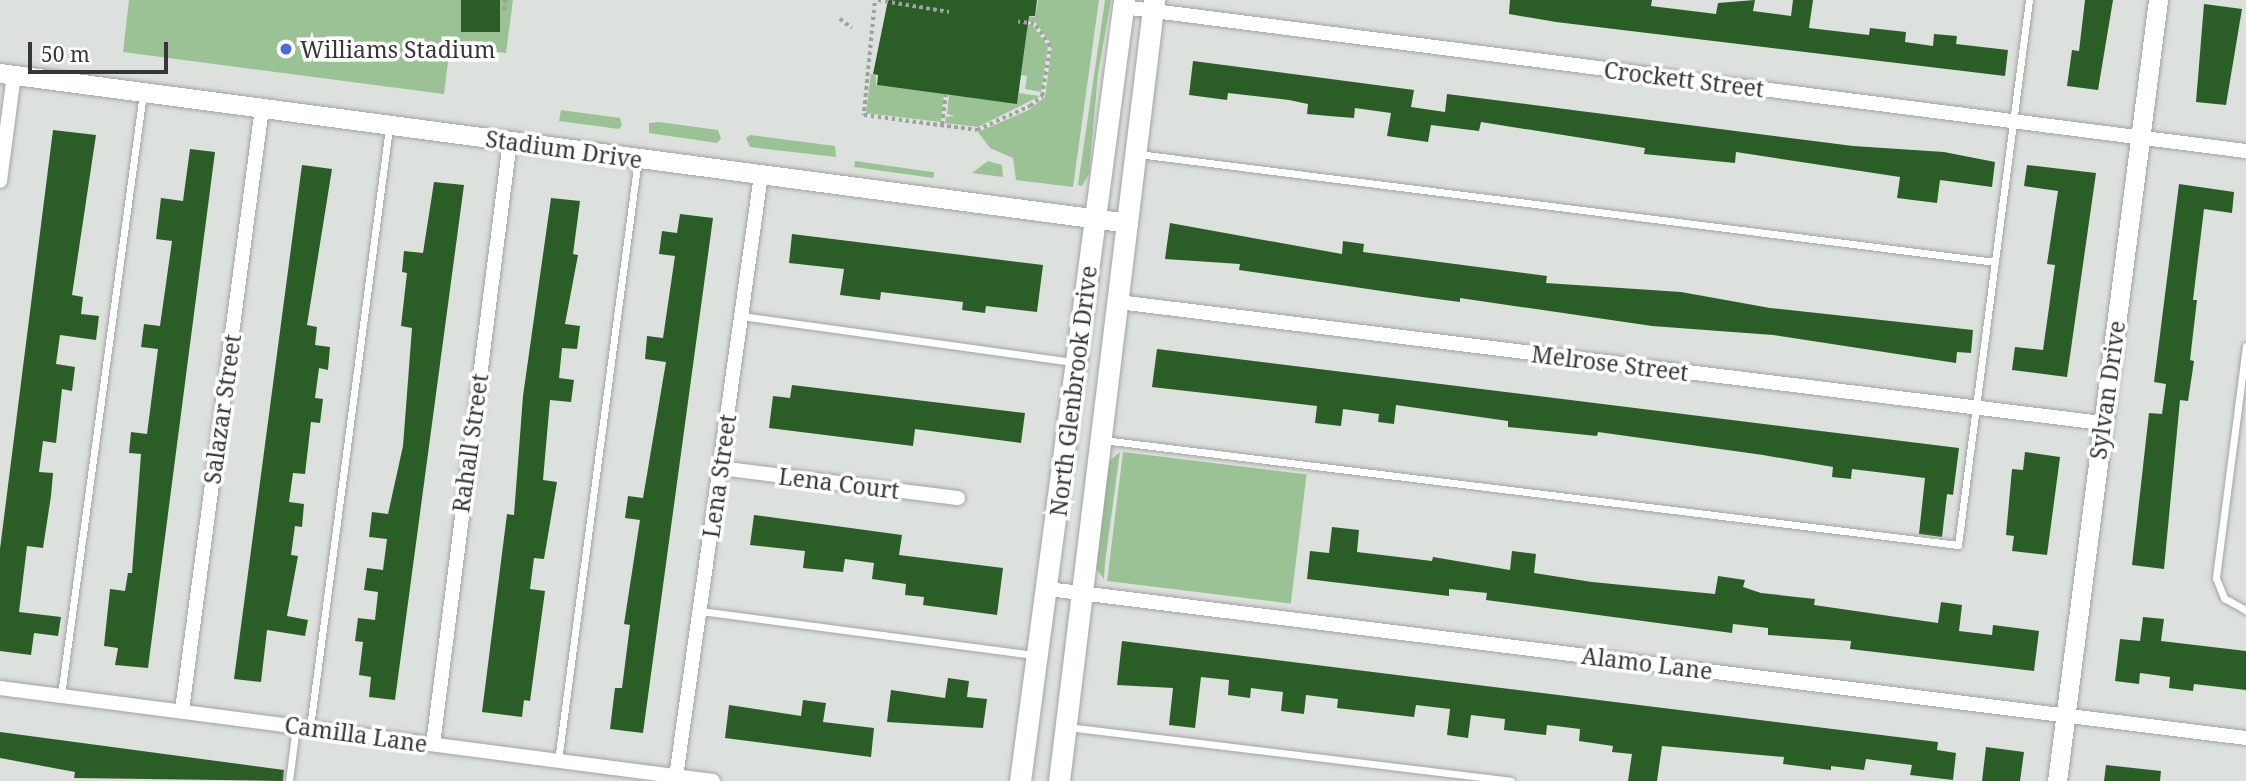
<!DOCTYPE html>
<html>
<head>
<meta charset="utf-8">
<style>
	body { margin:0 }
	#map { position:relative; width:2246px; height:781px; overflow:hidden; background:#dde1dd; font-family:"Noto Serif",serif }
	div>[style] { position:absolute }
	.green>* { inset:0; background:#9ac295; transform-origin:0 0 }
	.building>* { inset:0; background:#2b5d27; transform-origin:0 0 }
	.path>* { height:3.5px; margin-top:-1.75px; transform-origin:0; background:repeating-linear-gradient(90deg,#9ea19e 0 3.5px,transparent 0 7px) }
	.roads { filter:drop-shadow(0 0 2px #a1a5a1) drop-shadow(0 0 2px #a1a5a1) }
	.service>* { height:7px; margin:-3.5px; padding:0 3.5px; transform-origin:3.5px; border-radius:3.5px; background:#fff }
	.minor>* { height:14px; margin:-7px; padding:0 7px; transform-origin:7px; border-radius:7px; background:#fff }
	.tertiary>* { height:19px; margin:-9.5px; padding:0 9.5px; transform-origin:9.5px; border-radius:9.5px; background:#fff }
	.secondary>* { height:21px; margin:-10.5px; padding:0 10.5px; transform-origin:10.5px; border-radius:10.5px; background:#fff }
	.dots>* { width:19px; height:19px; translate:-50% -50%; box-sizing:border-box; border:4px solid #fff; border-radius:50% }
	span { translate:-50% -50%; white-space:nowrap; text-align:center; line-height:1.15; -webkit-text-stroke:7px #fff; paint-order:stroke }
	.poi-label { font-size:23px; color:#363735 }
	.left { translate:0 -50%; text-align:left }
	.street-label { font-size:23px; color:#363735 }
	.scale { position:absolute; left:28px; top:42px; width:140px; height:32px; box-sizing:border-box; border:4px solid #363735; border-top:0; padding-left:9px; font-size:21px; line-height:24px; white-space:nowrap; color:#363735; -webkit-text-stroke:5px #fff; paint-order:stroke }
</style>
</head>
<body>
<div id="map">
	<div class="green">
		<div style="clip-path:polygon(129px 0,513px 0,506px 53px,450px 46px,444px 94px,123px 52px)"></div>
		<div style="clip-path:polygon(1038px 0,1099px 0,1073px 187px,1016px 180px,1013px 158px,990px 148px,978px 132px,1029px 110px,1045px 97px,1052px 45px,1035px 22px,1018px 20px,1018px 15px,1035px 17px)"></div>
		<div style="clip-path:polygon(1105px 0,1111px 0,1098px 74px,1089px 174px,1082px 186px,1078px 185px)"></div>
		<div style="clip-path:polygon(1017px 23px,1032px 25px,1048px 46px,1041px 92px,1025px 89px,1027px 76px,1021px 75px,1027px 32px,1017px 30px)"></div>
		<div style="clip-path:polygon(871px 74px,876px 75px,876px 85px,944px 94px,941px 122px,866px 113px)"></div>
		<div style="clip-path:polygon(1019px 93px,1040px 96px,978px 127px,945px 123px,946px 117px,955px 116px,947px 114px,949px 95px,1017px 103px)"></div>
		<div style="clip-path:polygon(561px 110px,620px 118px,622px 125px,619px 129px,559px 121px)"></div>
		<div style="clip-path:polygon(659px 122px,718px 130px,721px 139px,717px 143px,649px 133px,649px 123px)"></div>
		<div style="clip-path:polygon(750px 135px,835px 146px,836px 157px,750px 147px,746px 138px)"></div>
		<div style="left:855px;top:161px;width:80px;height:6px;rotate:8deg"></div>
		<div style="clip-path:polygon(988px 161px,1002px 165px,1003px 177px,972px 173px)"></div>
		<div style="clip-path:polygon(1120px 452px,1105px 563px,1104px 579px,1095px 567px,1107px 463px)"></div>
		<div style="left:1123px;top:452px;width:185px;height:130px;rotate:7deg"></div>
	</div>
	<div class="building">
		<div style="left:461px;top:0;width:39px;height:32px"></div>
		<div style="clip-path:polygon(888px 0,1037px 0,1035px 16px,1029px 16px,1017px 104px,877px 85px,878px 75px,873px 74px)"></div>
		<div style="clip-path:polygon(1510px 0,1652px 0,1651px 6px,1716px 14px,1718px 3px,1755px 0,1753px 11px,1791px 16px,1793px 0,1813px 0,1809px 28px,1869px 35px,1870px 28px,1906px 32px,1905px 42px,1933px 46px,1934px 34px,1957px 36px,1956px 44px,2008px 50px,2005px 76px,1556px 22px,1509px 14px)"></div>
		<div style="clip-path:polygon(2085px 0,2113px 0,2098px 90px,2067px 86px,2072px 50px,2079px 51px)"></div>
		<div style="clip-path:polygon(2204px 4px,2242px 9px,2226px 105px,2196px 102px)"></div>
		<div style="clip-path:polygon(1193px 61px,1414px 90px,1411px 107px,1445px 112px,1447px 94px,1853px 146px,1944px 152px,1995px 162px,1992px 187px,1940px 180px,1937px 203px,1897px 198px,1900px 177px,1736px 152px,1735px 163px,1644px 154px,1645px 148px,1481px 122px,1479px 131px,1431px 125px,1428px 142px,1387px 136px,1391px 113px,1355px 108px,1354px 118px,1329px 116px,1307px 114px,1308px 104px,1289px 100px,1228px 93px,1227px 100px,1189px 95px)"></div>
		<div style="clip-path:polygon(53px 130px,96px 135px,72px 295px,83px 297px,81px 314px,99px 316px,96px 340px,60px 335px,56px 364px,75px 367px,72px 391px,62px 389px,56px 443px,43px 441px,39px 472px,53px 473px,51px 496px,43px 548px,27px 546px,19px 612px,61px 617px,58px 636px,34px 633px,31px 655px,0 651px,0 549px)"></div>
		<div style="clip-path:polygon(190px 149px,215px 152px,148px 668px,115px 665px,118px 648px,104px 646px,110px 589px,125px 591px,128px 573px,132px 573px,141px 454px,129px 453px,131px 432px,147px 434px,158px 349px,141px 347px,144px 324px,160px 326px,172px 241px,156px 239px,161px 198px,183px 201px)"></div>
		<div style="clip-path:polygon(302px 165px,332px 169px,307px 325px,317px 327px,315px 345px,330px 347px,328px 370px,319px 368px,315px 398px,323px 399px,320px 423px,311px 422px,305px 474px,293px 473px,289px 502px,304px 504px,302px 527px,295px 526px,291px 555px,298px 556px,287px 616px,308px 620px,305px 636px,267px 630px,261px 682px,234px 679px)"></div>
		<div style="clip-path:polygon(2027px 165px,2096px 173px,2067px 377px,2012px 370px,2015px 347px,2043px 350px,2055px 265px,2047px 264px,2058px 191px,2024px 186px)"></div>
		<div style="clip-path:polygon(434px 182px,464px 185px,395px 700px,369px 697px,371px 677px,359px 675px,363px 642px,355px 641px,358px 618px,375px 620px,378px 592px,364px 590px,367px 568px,383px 570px,387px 539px,369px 537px,372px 512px,388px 514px,403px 446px,412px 328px,401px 326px,407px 273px,402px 272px,404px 251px,423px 253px)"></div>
		<div style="clip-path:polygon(2179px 184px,2234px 192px,2232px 213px,2204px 209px,2193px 300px,2197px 300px,2190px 360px,2194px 361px,2188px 401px,2180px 400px,2164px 569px,2132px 565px,2149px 413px,2162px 414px,2166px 384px,2154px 382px)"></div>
		<div style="clip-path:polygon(551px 198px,580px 201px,573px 254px,578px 255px,565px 324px,580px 326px,577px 349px,562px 348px,559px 378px,574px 380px,571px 402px,550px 400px,543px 480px,557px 482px,544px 559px,534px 558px,530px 589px,545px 591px,530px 701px,524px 700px,522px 717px,482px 712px,507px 514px,514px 515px,523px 396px)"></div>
		<div style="clip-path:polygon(680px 214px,713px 218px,643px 733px,610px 729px,615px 688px,622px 688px,630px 625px,624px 624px,640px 520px,625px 518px,628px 496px,643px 498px,666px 362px,645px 359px,647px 336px,663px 338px,675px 256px,659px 254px,662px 231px,677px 233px)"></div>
		<div style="clip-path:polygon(1170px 223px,1342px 254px,1343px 241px,1364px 244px,1363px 252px,1547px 276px,1546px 283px,1681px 292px,1770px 308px,1973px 330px,1971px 353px,1957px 352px,1956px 363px,1773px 335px,1652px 326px,1460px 298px,1460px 302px,1422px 297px,1239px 270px,1240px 264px,1165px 259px)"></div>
		<div style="clip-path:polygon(792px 234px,1043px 265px,1037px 312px,986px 306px,985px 313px,962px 310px,963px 302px,881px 292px,880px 300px,840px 295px,844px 269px,789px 263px)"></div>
		<div style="clip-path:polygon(1157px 349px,1959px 448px,1953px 495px,1947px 494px,1942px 537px,1919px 534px,1925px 478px,1852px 469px,1851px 479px,1832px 477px,1833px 467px,1763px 455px,1598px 432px,1597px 436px,1508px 427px,1508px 421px,1396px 405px,1394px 424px,1378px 422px,1379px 414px,1343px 409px,1341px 426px,1315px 423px,1317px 406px,1152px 387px)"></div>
		<div style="clip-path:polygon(792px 385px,1025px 413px,1021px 443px,915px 429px,913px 446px,769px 428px,773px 396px,790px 398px)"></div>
		<div style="clip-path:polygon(2025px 452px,2060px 457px,2047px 555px,2012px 551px,2014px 536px,2006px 535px,2012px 469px,2023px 470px)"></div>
		<div style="clip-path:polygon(754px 515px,902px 535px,899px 555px,1003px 568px,997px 615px,923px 605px,924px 597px,905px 595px,906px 584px,872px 579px,874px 563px,845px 559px,843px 572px,803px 568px,805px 551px,750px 545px)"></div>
		<div style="clip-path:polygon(1332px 527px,1359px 530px,1357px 552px,1432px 561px,1433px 557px,1510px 570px,1512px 551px,1536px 554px,1534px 573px,1592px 582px,1715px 594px,1718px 576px,1745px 580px,1743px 587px,1761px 593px,1815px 599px,1814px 605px,1938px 623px,1941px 602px,1962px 605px,1959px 631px,1992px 635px,1993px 625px,2039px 631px,2034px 671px,1850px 649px,1851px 641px,1768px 635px,1768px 628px,1733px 624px,1732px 633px,1486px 600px,1487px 593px,1449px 589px,1449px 596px,1307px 579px,1310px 551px,1329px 553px)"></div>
		<div style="clip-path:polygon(2143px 617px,2164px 619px,2161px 641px,2246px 651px,2246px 690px,2194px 684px,2193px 691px,2169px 688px,2170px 677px,2140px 673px,2139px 684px,2115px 681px,2120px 639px,2140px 641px)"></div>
		<div style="clip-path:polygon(1122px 641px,1938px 742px,1937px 750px,1956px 753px,1953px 780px,1910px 775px,1912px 765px,1866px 759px,1864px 770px,1831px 766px,1831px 770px,1783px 764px,1784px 757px,1662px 746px,1657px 781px,1628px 781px,1632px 754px,1612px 752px,1613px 746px,1579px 741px,1580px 729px,1547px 725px,1546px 735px,1504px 730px,1505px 719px,1471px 715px,1468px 738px,1447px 735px,1450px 709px,1416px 705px,1414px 717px,1337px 708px,1338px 699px,1306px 695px,1304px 714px,1281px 711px,1283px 692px,1251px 688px,1250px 698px,1228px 695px,1229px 680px,1201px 677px,1195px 728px,1169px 725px,1173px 688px,1117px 685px)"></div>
		<div style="clip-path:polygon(948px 678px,969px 681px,967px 697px,987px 699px,983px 728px,887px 722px,891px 690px,945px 698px)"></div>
		<div style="clip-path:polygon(803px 700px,826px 703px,823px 722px,874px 728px,871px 757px,725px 738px,729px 705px,801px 716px)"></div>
		<div style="clip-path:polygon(0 732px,284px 770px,283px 781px,74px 778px,75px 772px,0 758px)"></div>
		<div style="clip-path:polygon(1986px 747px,2024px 752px,2020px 781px,1982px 781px)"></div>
		<div style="clip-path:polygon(2106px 765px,2161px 771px,2160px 781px,2104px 781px)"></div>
	</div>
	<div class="path">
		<div style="left:878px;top:0;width:72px;rotate:9.6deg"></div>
		<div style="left:875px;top:3px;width:113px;rotate:95.6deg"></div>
		<div style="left:864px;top:115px;width:114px;rotate:7.6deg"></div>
		<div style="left:977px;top:130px;width:58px;rotate:-24.4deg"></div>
		<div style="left:1030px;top:106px;width:16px;rotate:-40deg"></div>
		<div style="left:1042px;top:96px;width:51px;rotate:-80.9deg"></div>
		<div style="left:1050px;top:46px;width:27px;rotate:-126deg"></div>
		<div style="left:1034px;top:24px;width:16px;rotate:-173deg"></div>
		<div style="left:504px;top:10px;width:10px;rotate:-84deg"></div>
		<div style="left:840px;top:19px;width:15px;rotate:37deg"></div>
		<div style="left:942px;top:125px;width:31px;rotate:-83deg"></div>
	</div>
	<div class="roads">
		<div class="service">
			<div style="left:1138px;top:154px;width:864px;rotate:7.18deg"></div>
			<div style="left:741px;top:316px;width:335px;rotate:7.9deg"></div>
			<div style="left:2246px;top:346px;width:234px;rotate:97.4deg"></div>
			<div style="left:2216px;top:578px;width:22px;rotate:68deg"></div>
			<div style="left:2224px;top:598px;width:25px;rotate:29deg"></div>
			<div style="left:1103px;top:440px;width:861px;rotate:7deg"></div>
			<div style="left:1958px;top:545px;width:550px;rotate:-82.58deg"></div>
			<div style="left:700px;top:611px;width:339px;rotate:7.5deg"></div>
			<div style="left:61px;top:695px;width:608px;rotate:-82.24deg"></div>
			<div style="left:310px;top:727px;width:604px;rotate:-82.49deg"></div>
			<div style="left:1067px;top:727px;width:447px;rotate:6.9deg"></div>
			<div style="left:558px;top:761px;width:607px;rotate:-82.43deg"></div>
			<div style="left:289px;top:781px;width:55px;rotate:-82.7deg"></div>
		</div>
		<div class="minor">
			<div style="left:1123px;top:7px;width:1132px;rotate:7.31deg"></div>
			<div style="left:0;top:181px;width:107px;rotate:-82.5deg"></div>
			<div style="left:1118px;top:302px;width:991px;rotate:7.01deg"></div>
			<div style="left:720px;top:468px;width:240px;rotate:7.2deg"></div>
			<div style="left:1048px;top:589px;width:1207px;rotate:7.09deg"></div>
			<div style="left:0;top:688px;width:719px;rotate:7.43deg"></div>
			<div style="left:182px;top:710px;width:607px;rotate:-82.43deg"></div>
			<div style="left:433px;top:744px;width:608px;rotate:-82.72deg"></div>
			<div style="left:676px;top:777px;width:608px;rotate:-81.96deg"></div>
		</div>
		<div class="tertiary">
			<div style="left:0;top:73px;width:1138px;rotate:7.57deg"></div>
			<div style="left:2057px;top:781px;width:788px;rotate:-82.63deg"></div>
		</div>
		<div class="secondary">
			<div style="left:1020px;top:781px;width:788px;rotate:-82.41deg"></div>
			<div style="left:1059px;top:781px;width:787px;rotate:-83.06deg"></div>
		</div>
	</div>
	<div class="dots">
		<div style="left:286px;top:49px;background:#4b6bdf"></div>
	</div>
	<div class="poi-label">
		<span class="left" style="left:300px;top:49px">Williams Stadium</span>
	</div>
	<div class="street-label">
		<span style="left:1684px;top:79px;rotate:7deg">Crockett Street</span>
		<span style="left:564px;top:149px;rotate:8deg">Stadium Drive</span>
		<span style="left:1610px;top:363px;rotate:7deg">Melrose Street</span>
		<span style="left:2107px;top:390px;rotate:-82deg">Sylvan Drive</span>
		<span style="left:1073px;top:391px;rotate:-83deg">North Glenbrook Drive</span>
		<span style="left:222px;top:409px;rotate:-82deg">Salazar Street</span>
		<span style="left:470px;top:443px;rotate:-82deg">Rahall Street</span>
		<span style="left:719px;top:476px;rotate:-82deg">Lena Street</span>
		<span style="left:839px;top:483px;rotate:7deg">Lena Court</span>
		<span style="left:1647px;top:663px;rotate:7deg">Alamo Lane</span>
		<span style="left:356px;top:734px;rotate:8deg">Camilla Lane</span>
	</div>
	<div class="scale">50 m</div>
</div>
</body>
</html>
